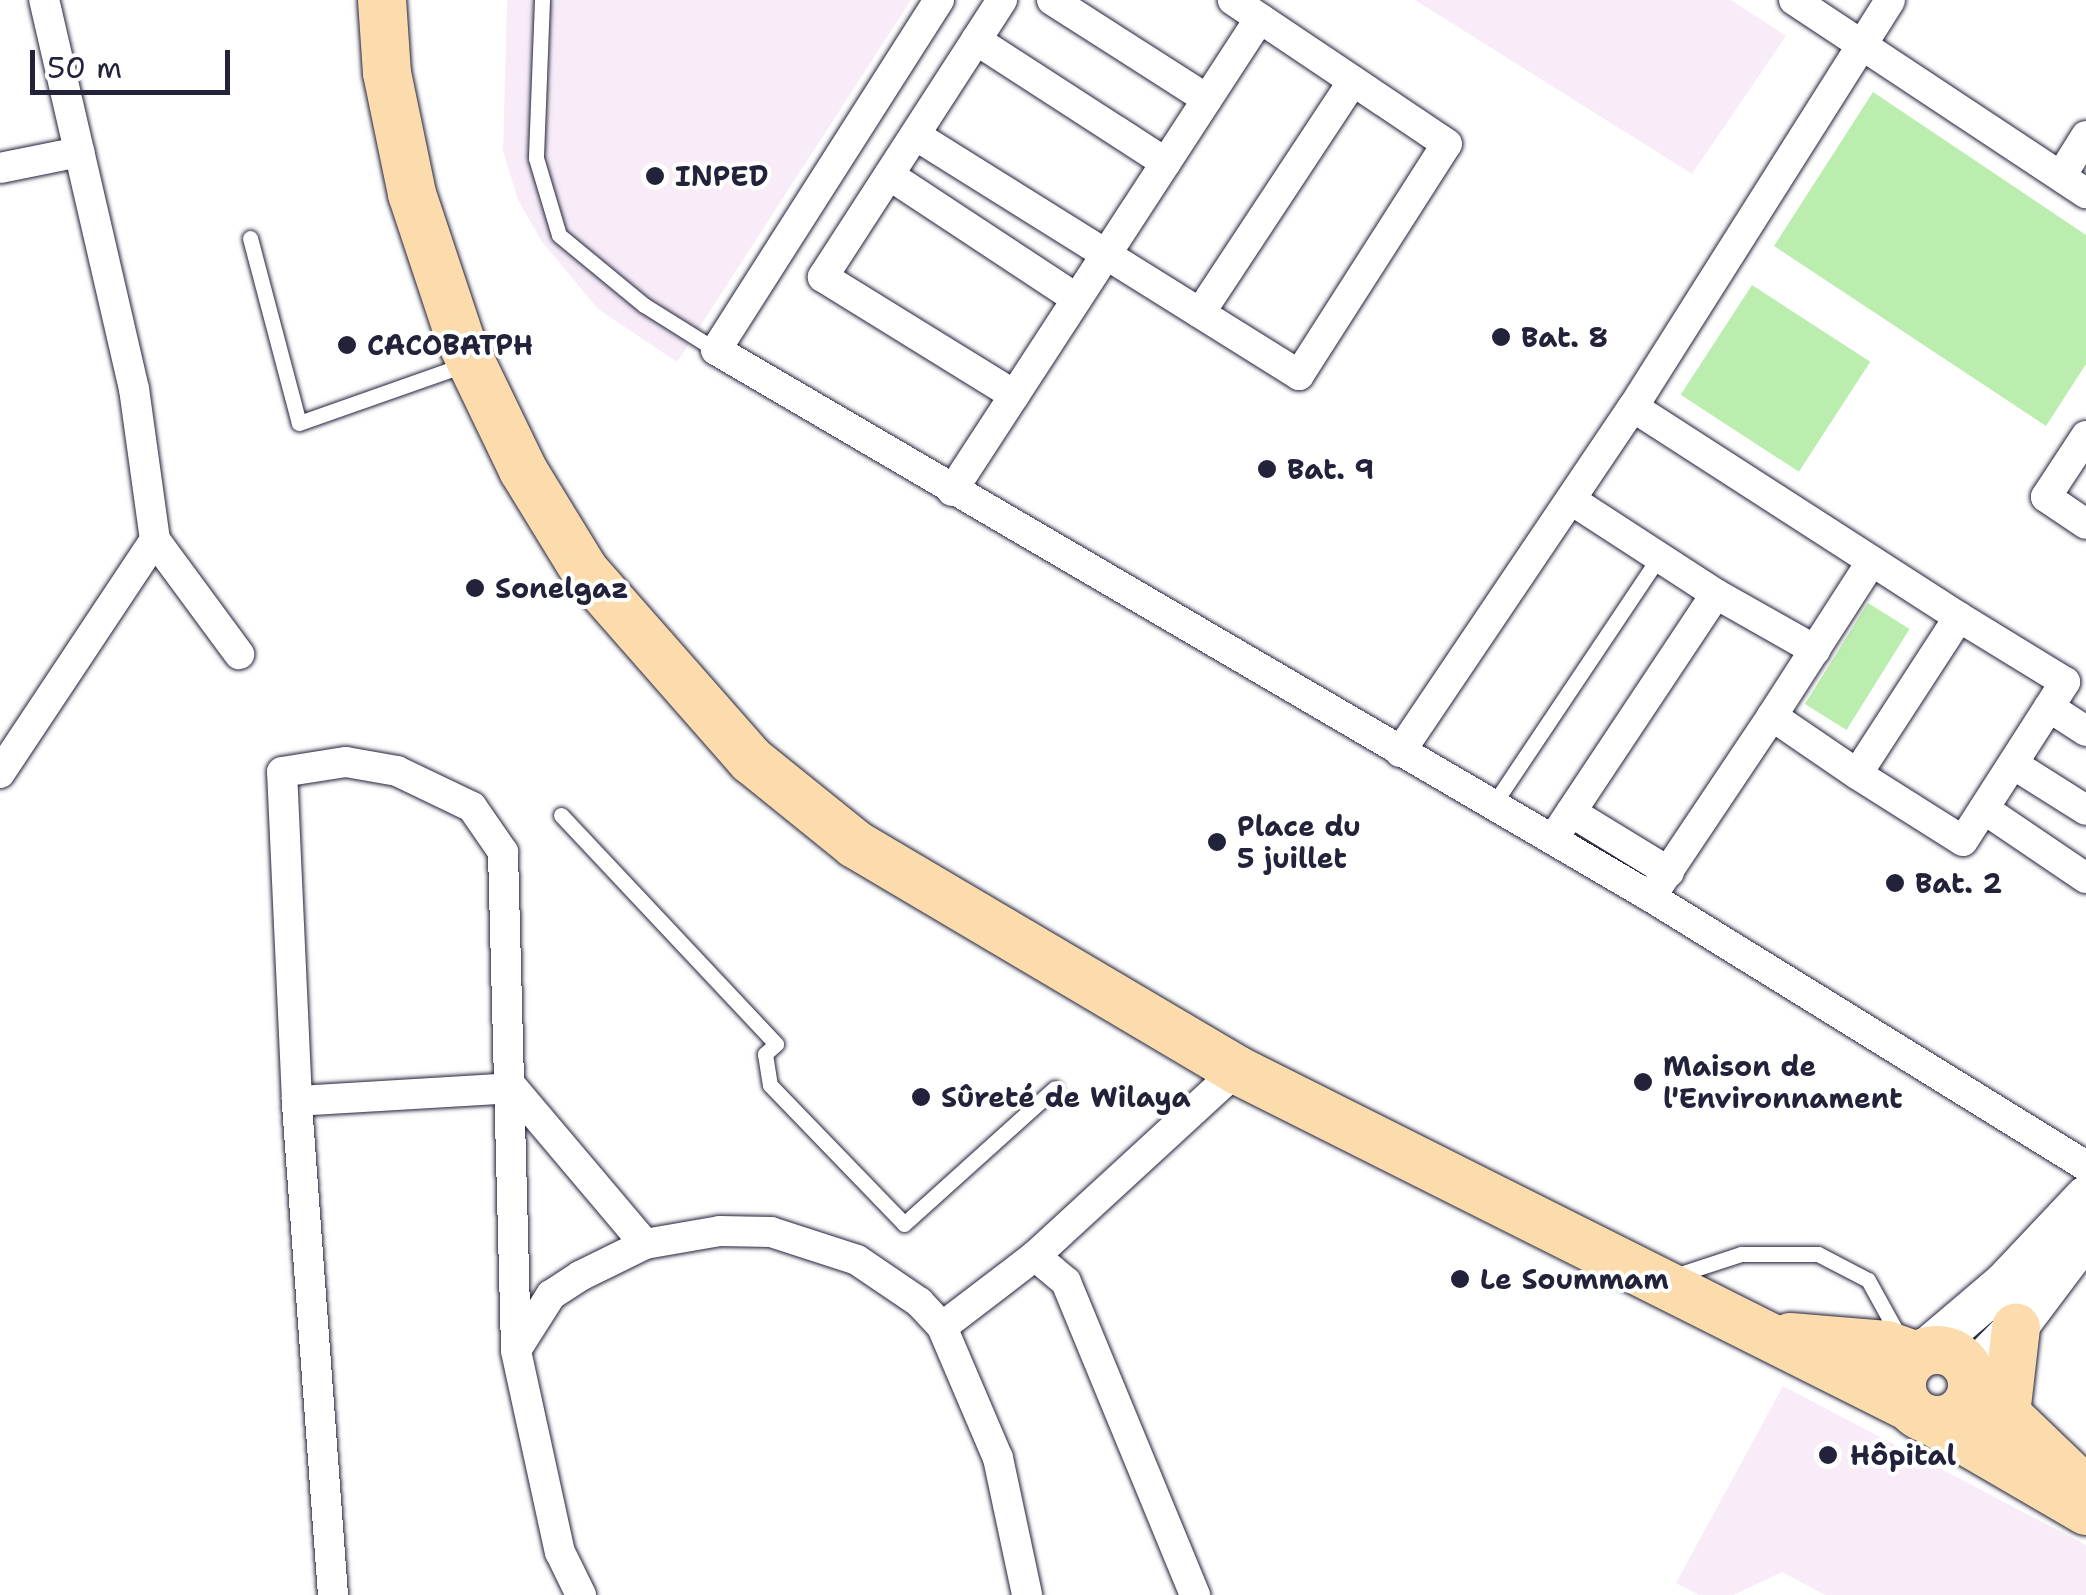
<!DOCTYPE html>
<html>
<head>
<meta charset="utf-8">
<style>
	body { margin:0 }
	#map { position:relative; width:2086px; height:1595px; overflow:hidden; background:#fff; font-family:"Shantell Sans",sans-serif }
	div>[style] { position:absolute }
	.built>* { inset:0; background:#f7ecf8 }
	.green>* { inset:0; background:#baedae; transform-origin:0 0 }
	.roads { filter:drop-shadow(0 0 2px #22223b) drop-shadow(0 0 2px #22223b) }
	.service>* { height:15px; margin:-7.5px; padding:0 7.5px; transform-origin:7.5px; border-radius:7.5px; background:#fff }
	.minor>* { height:30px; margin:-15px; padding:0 15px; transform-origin:15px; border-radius:15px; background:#fff }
	.secondary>* { height:42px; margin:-21px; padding:0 21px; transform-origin:21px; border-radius:21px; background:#fff }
	.primary>* { height:48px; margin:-24px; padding:0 24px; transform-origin:24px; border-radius:24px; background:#fcdcac }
	.primary>.ring { margin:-24px; padding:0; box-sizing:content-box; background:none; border:48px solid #fcdcac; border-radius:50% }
	.dots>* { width:28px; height:28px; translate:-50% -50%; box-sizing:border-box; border:5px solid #fff; border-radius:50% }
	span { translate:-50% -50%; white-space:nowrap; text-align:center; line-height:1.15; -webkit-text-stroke:8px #fff; paint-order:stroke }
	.poi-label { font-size:28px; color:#22223b; font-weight:700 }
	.left { translate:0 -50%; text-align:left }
	.scale { position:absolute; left:30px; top:50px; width:200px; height:45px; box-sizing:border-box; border:5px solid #22223b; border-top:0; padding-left:12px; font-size:30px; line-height:35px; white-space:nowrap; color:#22223b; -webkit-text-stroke:8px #fff; paint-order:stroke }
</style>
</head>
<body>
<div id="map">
	<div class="built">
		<div style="clip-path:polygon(507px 0,911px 0,677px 362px,598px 309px,542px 242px,518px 200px,503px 151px)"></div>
		<div style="clip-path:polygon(1415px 0,1731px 0,1786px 36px,1692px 174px)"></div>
		<div style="clip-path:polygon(1783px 1386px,2086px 1545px,2086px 1595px,1825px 1595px,1782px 1572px,1733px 1595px,1699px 1595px,1676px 1583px)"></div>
	</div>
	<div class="green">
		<div style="clip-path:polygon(1873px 92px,2086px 235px,2086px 364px,2046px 426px,1774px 246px)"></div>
		<div style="left:1752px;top:285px;width:141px;height:131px;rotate:33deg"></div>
		<div style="left:1868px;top:603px;width:49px;height:119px;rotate:32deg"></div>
	</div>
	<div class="roads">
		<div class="service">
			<div style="left:542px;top:0;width:158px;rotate:92.2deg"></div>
			<div style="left:536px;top:158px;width:80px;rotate:73.4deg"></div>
			<div style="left:559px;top:235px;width:110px;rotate:39.5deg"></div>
			<div style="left:644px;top:305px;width:85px;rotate:32deg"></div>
			<div style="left:250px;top:238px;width:191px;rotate:75.2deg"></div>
			<div style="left:299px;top:423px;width:178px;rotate:-19.4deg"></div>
			<div style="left:1493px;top:805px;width:298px;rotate:-56.2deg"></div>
			<div style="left:561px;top:815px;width:314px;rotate:46.8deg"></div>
			<div style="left:776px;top:1044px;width:15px;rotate:138deg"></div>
			<div style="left:765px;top:1054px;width:31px;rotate:81deg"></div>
			<div style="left:770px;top:1085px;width:193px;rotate:46deg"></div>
			<div style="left:904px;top:1224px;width:203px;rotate:-42deg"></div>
			<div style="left:1674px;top:1276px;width:71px;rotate:-18.2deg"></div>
			<div style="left:1741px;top:1254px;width:77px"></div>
			<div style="left:1818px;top:1254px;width:56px;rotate:27.5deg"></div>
			<div style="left:1868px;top:1280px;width:66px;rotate:61.1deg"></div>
		</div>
		<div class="minor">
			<div style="left:939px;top:0;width:415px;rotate:122.5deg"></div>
			<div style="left:716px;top:350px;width:1083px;rotate:30.33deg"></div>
			<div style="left:1651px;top:897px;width:511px;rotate:31.73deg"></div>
			<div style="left:1002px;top:0;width:330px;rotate:122.9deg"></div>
			<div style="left:823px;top:277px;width:225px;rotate:31.7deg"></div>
			<div style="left:1052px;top:0;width:184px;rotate:32.6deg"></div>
			<div style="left:1794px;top:0;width:350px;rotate:33.5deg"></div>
			<div style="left:976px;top:40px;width:226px;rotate:32.9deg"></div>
			<div style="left:915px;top:135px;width:453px;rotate:32deg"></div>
			<div style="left:1299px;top:375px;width:274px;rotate:-57.4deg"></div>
			<div style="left:1447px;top:144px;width:258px;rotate:-146.1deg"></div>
			<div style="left:0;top:168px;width:81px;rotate:-11.4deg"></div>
			<div style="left:889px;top:175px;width:225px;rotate:33.4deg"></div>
			<div style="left:2061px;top:176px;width:47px;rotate:-58deg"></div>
			<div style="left:1200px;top:313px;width:278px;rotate:-56.6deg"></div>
			<div style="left:1633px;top:407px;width:388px;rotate:32.8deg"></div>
			<div style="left:1959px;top:617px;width:187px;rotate:123deg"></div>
			<div style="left:1857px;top:774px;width:103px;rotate:-145.7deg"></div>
			<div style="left:1772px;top:716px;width:218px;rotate:123.8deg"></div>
			<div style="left:2086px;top:436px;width:73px;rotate:123.3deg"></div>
			<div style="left:2046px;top:497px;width:48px;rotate:34deg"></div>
			<div style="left:952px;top:491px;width:564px;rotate:-56.93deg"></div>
			<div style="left:155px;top:540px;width:142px;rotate:53.6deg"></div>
			<div style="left:1716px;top:594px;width:114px;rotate:29.5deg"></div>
			<div style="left:2049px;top:707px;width:44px;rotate:33deg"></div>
			<div style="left:1772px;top:716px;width:184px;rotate:-57.2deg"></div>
			<div style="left:1400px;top:752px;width:416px;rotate:-56deg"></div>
			<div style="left:1633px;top:407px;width:481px;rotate:-57.7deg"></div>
			<div style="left:2013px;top:764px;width:86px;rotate:32.2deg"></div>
			<div style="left:0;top:773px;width:280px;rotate:-56.4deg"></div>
			<div style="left:155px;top:540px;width:152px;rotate:-97.9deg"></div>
			<div style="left:134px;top:389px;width:399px;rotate:-103deg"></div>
			<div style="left:1857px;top:774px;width:125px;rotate:32.3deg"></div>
			<div style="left:1963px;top:841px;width:189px;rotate:-57.3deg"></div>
			<div style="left:2065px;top:682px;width:124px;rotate:-148.5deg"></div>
			<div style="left:1984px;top:809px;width:123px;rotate:34.1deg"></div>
			<div style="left:1571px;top:812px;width:115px;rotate:31.5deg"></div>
			<div style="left:1553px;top:839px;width:294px;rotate:-56.4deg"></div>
			<div style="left:1716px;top:594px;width:173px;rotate:-147deg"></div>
			<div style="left:297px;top:1101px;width:216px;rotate:-3.4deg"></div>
			<div style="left:513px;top:1088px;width:204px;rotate:49.8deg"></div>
			<div style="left:1035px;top:1256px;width:40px;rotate:40deg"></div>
			<div style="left:1066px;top:1282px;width:339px;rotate:67.6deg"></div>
			<div style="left:942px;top:1327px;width:142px;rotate:66.9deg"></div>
			<div style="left:998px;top:1458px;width:140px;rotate:78deg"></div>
			<div style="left:518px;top:1347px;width:62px;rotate:-57.6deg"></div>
			<div style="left:551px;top:1295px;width:35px;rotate:-33deg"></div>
			<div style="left:580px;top:1276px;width:72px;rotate:-26.2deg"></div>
			<div style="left:645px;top:1244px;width:76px;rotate:-9.8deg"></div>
			<div style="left:720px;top:1231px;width:51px;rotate:1.1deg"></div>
			<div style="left:771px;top:1232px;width:90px;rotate:18deg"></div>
			<div style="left:857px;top:1260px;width:75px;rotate:34.1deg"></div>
			<div style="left:919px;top:1302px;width:34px;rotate:47deg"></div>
			<div style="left:942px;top:1327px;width:117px;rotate:-37.4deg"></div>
			<div style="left:1035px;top:1256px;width:275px;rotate:-42.6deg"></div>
			<div style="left:333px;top:1595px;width:495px;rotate:-94.2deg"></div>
			<div style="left:297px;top:1101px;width:329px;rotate:-92.6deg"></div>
			<div style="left:282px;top:772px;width:65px;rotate:-8.9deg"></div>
			<div style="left:346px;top:762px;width:52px;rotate:10deg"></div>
			<div style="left:397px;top:771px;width:83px;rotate:25.6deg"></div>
			<div style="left:472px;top:807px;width:55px;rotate:55.4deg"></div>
			<div style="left:503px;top:852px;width:499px;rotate:88.5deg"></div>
			<div style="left:516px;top:1351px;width:206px;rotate:77.7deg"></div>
			<div style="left:560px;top:1552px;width:48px;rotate:64deg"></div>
		</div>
		<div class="secondary">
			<div style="left:1925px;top:1351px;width:105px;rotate:-40.4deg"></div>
			<div style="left:2005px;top:1283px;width:118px;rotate:-46.7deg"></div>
			<div style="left:1971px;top:1374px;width:64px;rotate:-45.6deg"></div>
			<div style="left:2016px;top:1328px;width:116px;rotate:-53deg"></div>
		</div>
		<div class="primary">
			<div style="left:382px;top:0;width:73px;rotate:86.1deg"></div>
			<div style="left:387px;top:73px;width:124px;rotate:78.3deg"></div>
			<div style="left:412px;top:194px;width:155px;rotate:71.6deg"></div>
			<div style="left:461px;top:341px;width:143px;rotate:64.3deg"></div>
			<div style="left:523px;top:470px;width:119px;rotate:58.5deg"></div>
			<div style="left:585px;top:571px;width:252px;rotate:48.7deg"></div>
			<div style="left:751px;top:760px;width:134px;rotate:38.9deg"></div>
			<div style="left:855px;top:844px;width:444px;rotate:30.6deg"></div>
			<div style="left:1237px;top:1070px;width:752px;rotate:26.63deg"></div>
			<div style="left:1790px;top:1337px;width:97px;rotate:4.7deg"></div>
			<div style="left:1887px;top:1345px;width:32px;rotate:20deg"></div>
			<div class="ring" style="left:1902px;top:1350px;width:22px;height:22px"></div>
			<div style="left:1972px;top:1381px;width:143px;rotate:43.9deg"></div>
			<div style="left:2006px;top:1414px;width:87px;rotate:-83.4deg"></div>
			<div style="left:1928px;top:1419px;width:183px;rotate:30.2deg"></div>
		</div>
	</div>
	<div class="dots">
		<div style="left:655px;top:176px;background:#22223b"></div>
		<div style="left:1501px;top:337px;background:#22223b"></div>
		<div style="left:347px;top:345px;background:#22223b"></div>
		<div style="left:1267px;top:469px;background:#22223b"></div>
		<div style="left:475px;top:588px;background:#22223b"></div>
		<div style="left:1217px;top:842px;background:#22223b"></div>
		<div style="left:1895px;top:883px;background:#22223b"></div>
		<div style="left:1643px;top:1082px;background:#22223b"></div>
		<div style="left:921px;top:1097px;background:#22223b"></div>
		<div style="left:1460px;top:1279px;background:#22223b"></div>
		<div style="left:1828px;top:1455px;background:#22223b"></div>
	</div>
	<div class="poi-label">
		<span class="left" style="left:675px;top:176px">INPED</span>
		<span class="left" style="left:1521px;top:337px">Bat. 8</span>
		<span class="left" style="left:367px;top:345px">CACOBATPH</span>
		<span class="left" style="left:1287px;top:469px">Bat. 9</span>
		<span class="left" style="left:495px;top:588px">Sonelgaz</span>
		<span class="left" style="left:1237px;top:842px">Place du<br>5 juillet</span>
		<span class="left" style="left:1915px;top:883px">Bat. 2</span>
		<span class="left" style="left:1663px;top:1082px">Maison de<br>l'Environnament</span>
		<span class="left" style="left:941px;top:1097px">Sûreté de Wilaya</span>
		<span class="left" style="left:1480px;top:1279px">Le Soummam</span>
		<span class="left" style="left:1850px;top:1455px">Hôpital</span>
	</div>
	<div class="scale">50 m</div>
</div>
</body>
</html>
